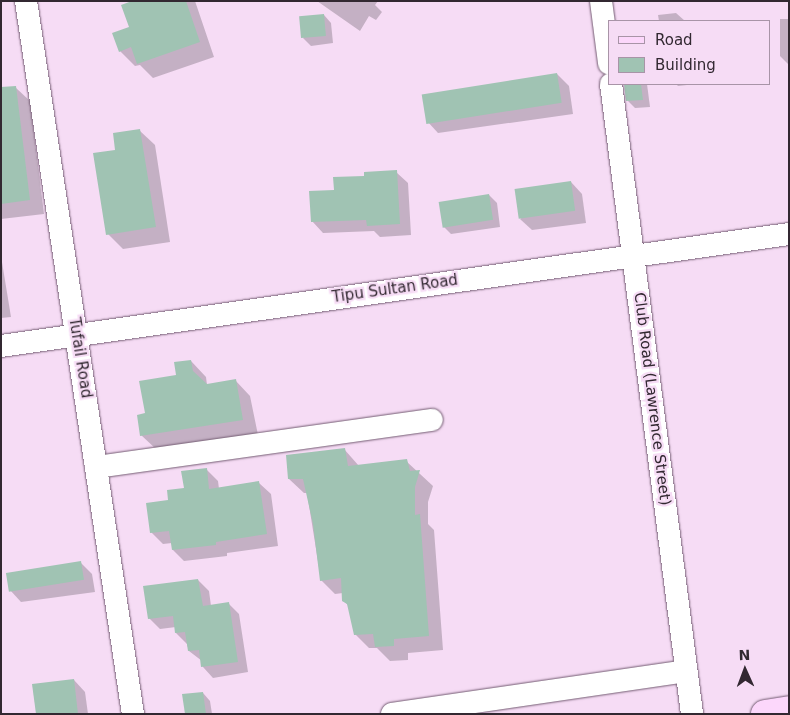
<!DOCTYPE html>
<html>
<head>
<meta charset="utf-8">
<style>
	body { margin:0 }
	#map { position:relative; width:790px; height:715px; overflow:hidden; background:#f6dcf5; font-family:"DejaVu Sans",sans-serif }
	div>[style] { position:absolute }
	.shadow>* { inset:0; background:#0003 }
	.building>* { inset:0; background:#a0c3b3; transform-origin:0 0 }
	.roads { filter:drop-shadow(0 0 1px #735c72) drop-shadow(0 0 1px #735c72) }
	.minor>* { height:22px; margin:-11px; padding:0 11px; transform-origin:11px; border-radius:11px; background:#fff }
	.major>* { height:28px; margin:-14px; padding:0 14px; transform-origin:14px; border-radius:14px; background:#fcd7fb }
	span { translate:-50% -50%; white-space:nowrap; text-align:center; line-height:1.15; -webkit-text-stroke:4.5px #f6dcf5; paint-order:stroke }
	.street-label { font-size:15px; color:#322831 }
	.frame { position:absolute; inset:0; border:2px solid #322831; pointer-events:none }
	.legend { position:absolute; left:608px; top:20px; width:162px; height:65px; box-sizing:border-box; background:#f6dcf5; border:1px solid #a894a7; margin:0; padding:6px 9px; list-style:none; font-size:15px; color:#322831 }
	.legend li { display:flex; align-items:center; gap:10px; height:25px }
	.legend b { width:25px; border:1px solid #a894a7 }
	.north { position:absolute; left:720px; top:645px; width:50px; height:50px; -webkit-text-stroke:4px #f6dcf5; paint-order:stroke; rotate:358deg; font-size:14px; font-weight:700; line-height:20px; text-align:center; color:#322831 }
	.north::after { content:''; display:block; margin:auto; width:18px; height:22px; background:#322831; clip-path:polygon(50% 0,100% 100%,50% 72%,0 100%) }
</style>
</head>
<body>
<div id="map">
	<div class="shadow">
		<div style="clip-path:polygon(135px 1px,195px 1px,214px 57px,153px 78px,140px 65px,135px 66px,120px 51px,130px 27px)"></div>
		<div style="clip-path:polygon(317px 1px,378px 1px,375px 5px,382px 12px,376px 20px,369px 16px,360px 31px)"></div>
		<div style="clip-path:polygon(676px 13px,685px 21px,659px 21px,658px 15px)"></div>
		<div style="clip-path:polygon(324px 15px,331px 23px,333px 43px,311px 46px,303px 38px)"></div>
		<div style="clip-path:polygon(780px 19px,789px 19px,789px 65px,780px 56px)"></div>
		<div style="clip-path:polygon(557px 74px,569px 86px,573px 114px,438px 133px,427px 121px)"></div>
		<div style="clip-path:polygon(625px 84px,647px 84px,650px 107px,635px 108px,628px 101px)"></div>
		<div style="clip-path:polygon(676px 84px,696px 84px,678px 86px)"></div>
		<div style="clip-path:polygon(15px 87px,30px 101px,44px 214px,1px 219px,1px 89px)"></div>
		<div style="clip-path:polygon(139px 130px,155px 145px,170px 242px,123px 249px,108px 234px,117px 151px)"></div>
		<div style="clip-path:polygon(396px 172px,408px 183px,411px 235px,380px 237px,374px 231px,323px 233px,312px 221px,335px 191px,365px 177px)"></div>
		<div style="clip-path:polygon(571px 182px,582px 194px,586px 223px,532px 230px,520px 219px)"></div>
		<div style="clip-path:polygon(489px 195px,497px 203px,500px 227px,451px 234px,443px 226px)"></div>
		<div style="clip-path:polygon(1px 256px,11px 317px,1px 318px)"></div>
		<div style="clip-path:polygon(191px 361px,206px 377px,207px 385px,235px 380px,250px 396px,258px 435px,157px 450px,141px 435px,146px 414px)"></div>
		<div style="clip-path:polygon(344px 449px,359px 466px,406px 461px,433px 486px,428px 502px,428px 524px,434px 530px,443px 650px,408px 653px,408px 660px,390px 661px,377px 648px,369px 648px,355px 634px,349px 606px,343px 600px,343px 593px,335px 594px,321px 580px,307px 493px,304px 493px,289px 479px)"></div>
		<div style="clip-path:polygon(206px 469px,218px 481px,219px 489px,259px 483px,271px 494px,278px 546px,227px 553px,227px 556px,184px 561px,173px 550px,172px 543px,163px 544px,151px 532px,169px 501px)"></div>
		<div style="clip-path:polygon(80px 562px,92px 574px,95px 592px,21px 602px,10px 590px)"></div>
		<div style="clip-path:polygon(198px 580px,209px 591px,211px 606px,229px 604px,239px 614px,248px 672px,213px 678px,203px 667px,202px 661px,189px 651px,187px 644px,176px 633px,176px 627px,160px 629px,149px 618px)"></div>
		<div style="clip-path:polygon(74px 680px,85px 692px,88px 714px,37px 714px)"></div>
		<div style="clip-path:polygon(203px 693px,210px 701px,212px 714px,186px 714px)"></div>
	</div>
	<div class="building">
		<div style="clip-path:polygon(132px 1px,186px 1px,200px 42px,137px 64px,131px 47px,119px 52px,112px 33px,129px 27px,121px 5px)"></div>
		<div style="left:324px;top:14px;width:22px;height:25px;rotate:85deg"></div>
		<div style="left:557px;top:73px;width:30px;height:137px;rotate:81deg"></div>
		<div style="clip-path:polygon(624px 84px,641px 84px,643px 100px,626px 101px)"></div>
		<div style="clip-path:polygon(16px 86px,30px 200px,1px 204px,1px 87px)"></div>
		<div style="clip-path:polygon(140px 129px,156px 227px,106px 235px,93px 153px,115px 150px,113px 133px)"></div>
		<div style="clip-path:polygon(397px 170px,400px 224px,367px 226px,366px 220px,311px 222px,309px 191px,334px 190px,333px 177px,364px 176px,364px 172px)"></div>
		<div style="left:571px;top:181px;width:30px;height:57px;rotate:82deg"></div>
		<div style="left:489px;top:194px;width:26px;height:51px;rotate:81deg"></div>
		<div style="clip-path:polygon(191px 360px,193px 371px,207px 384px,236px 379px,243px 420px,140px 436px,137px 415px,145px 413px,139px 381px,176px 375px,174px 362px)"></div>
		<div style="clip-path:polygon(345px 448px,348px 466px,407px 459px,410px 471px,420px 470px,415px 487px,415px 515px,420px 514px,429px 636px,394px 639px,394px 646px,375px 647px,373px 634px,354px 635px,347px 604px,342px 601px,341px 578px,320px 581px,313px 524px,303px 479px,288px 479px,286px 455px)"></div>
		<div style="clip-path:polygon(207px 468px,209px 489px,259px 481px,267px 534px,216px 542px,216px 545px,172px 550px,169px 531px,150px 533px,146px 503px,168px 500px,167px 490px,184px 488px,181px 471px)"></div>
		<div style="left:81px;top:561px;width:19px;height:76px;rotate:81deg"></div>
		<div style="clip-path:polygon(198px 579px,203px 606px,229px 602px,238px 662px,201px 667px,199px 650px,188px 651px,185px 632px,175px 633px,173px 616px,148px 619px,143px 586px)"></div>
		<div style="clip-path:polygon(74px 679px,78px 714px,36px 714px,32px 684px)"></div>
		<div style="clip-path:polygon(203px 692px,206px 714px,185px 714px,182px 694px)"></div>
	</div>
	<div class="roads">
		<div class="minor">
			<div style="left:26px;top:1px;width:721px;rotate:81.47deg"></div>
			<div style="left:601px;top:1px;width:63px;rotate:82.6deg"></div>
			<div style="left:611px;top:84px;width:635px;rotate:82.67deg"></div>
			<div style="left:1px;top:346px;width:796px;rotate:-8.09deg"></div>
			<div style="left:96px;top:467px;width:339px;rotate:-8deg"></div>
			<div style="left:392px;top:714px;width:297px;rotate:-8.3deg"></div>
		</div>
		<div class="major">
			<div style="left:765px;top:714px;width:24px;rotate:-9deg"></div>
		</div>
	</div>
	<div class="street-label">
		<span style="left:395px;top:289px;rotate:-8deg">Tipu Sultan Road</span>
		<span style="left:80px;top:358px;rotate:81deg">Tufail Road</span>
		<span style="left:652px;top:399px;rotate:83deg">Club Road (Lawrence Street)</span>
	</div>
	<div class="frame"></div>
	<ul class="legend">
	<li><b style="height:6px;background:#fcd7fb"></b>Road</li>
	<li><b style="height:14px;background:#a0c3b3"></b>Building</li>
	</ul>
	<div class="north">N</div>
</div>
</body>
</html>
